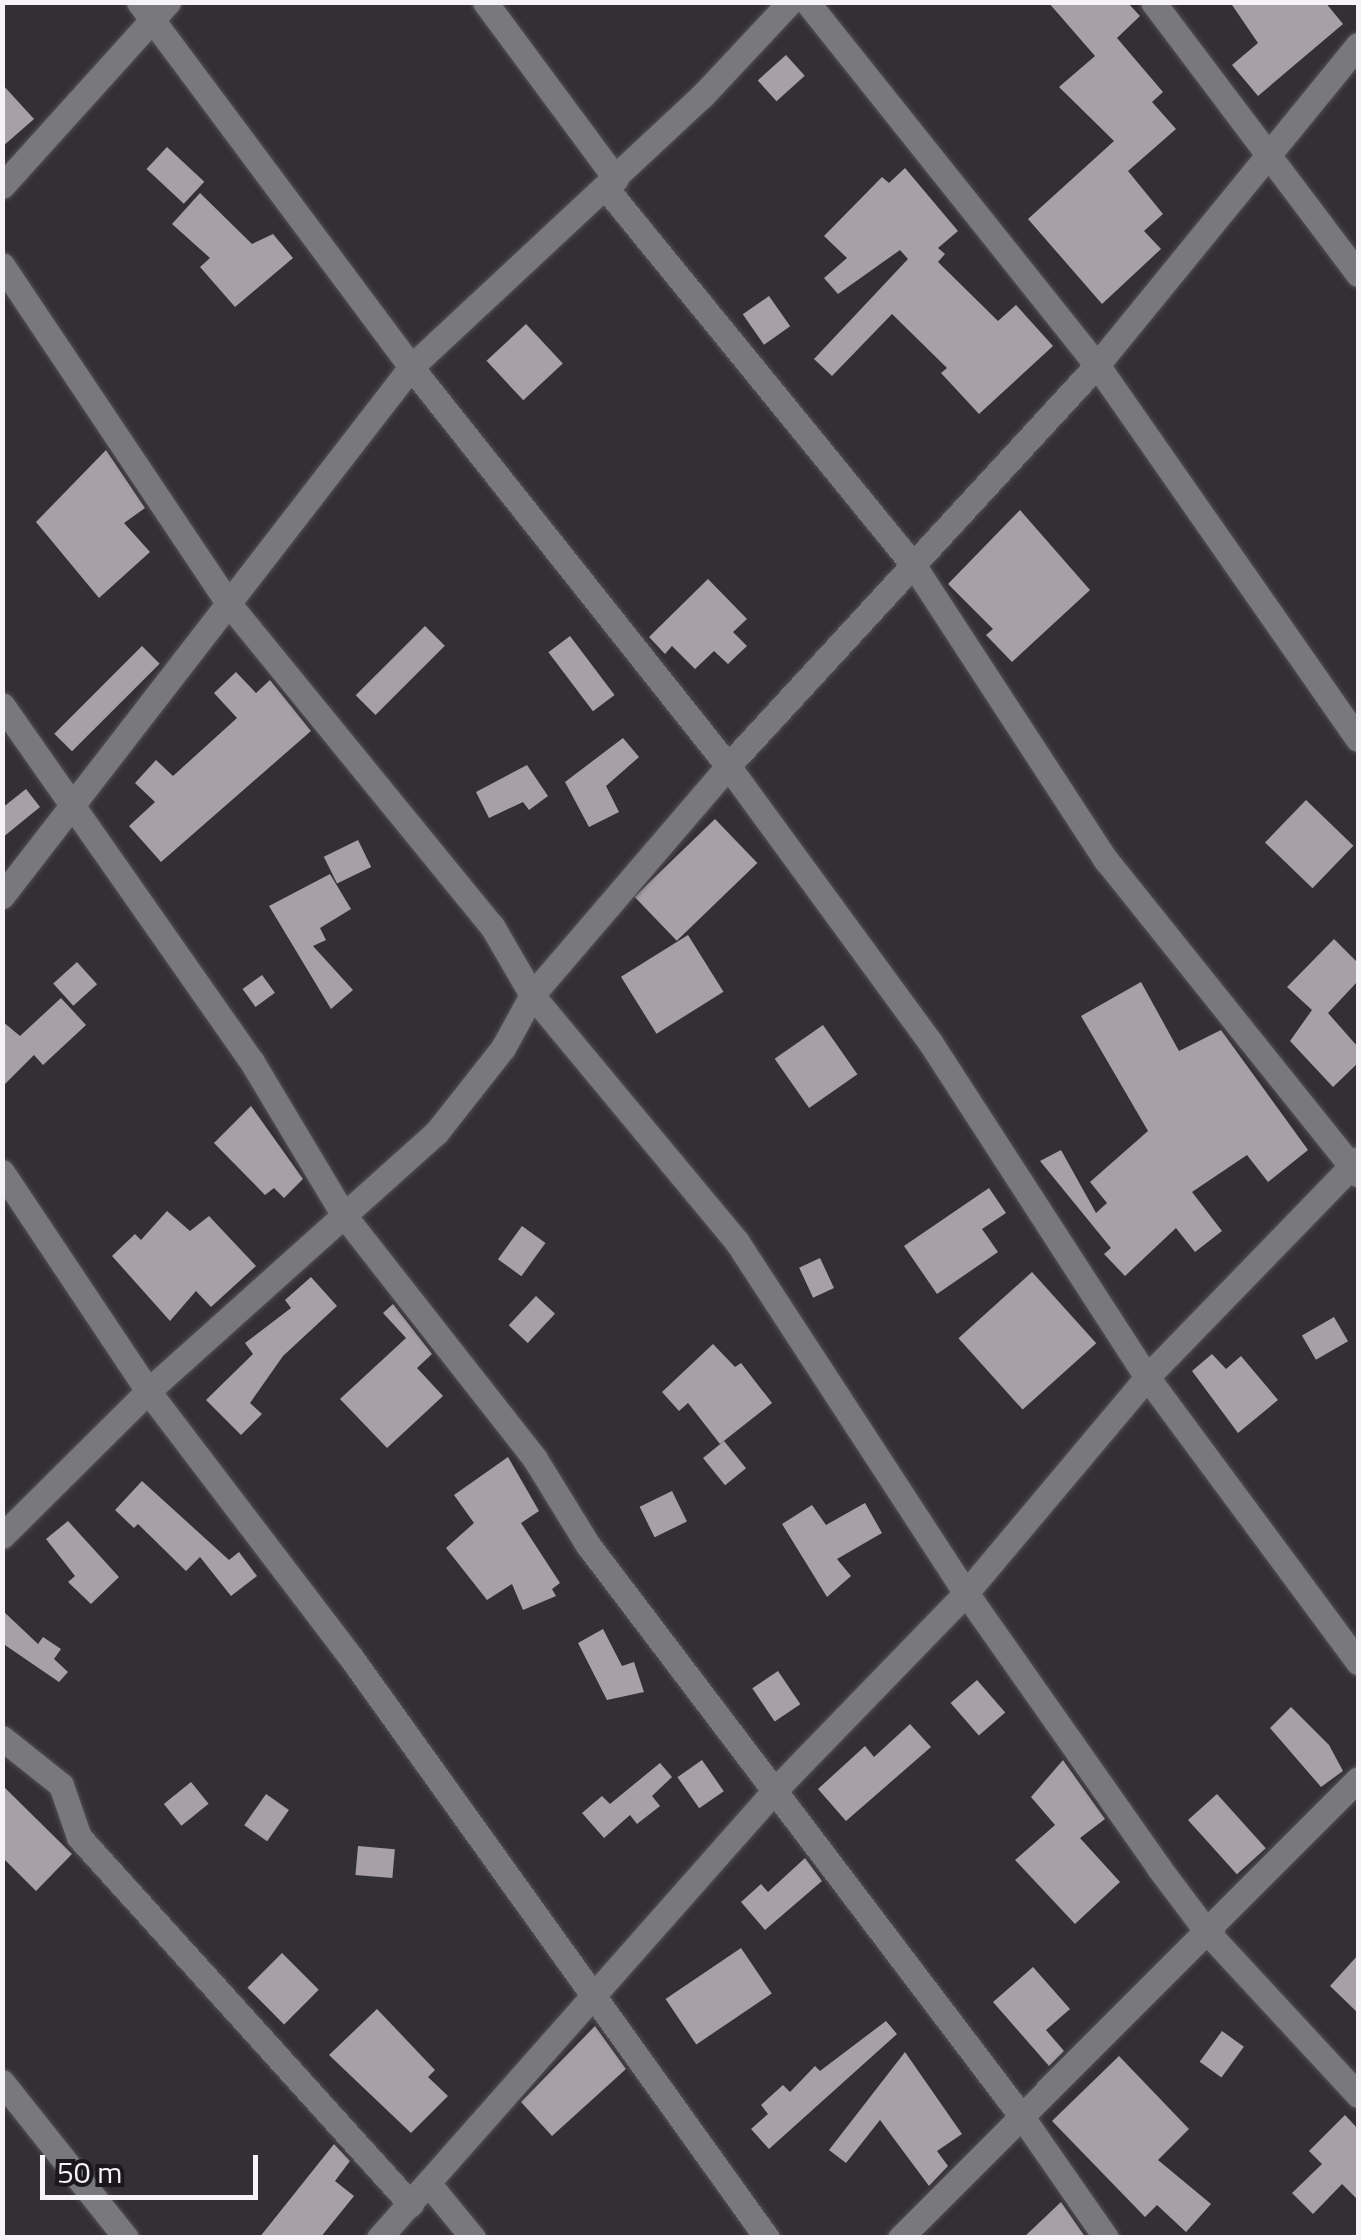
<!DOCTYPE html>
<html>
<head>
<meta charset="utf-8">
<style>
	body { margin:0 }
	#map { position:relative; width:1361px; height:2240px; overflow:hidden; background:#333035; font-family:"Titillium Web",sans-serif }
	div>[style] { position:absolute }
	.building>* { inset:0; background:#a7a1a6; transform-origin:0 0 }
	.roads { filter:drop-shadow(0 0 2px #524f54) drop-shadow(0 0 2px #524f54) }
	.minor>* { height:25px; margin:-12.5px; padding:0 12.5px; transform-origin:12.5px; border-radius:12.5px; background:#79797c }
	span { translate:-50% -50%; white-space:nowrap; text-align:center; line-height:1.15; -webkit-text-stroke:10px #1a181b; paint-order:stroke }
	.frame { position:absolute; inset:0; border:5px solid #f5f3f7; pointer-events:none }
	.scale { position:absolute; left:40px; top:2155px; width:218px; height:45px; box-sizing:border-box; border:5px solid #f5f3f7; border-top:0; padding-left:12px; font-size:30px; line-height:35px; white-space:nowrap; color:#f5f3f7; -webkit-text-stroke:8px #1a181b; paint-order:stroke }
</style>
</head>
<body>
<div id="map">
	<div class="building">
		<div style="clip-path:polygon(1048px 2px,1127px 2px,1140px 16px,1117px 38px,1163px 92px,1152px 102px,1176px 129px,1128px 171px,1163px 214px,1144px 231px,1161px 249px,1102px 304px,1028px 219px,1114px 141px,1059px 87px,1095px 56px)"></div>
		<div style="clip-path:polygon(1230px 2px,1325px 2px,1343px 24px,1258px 96px,1232px 65px,1258px 43px)"></div>
		<div style="left:786px;top:55px;width:28px;height:38px;rotate:48deg"></div>
		<div style="clip-path:polygon(2px 84px,34px 119px,2px 147px)"></div>
		<div style="left:167px;top:147px;width:51px;height:30px;rotate:43deg"></div>
		<div style="clip-path:polygon(905px 168px,958px 231px,938px 248px,945px 254px,938px 262px,998px 321px,1016px 305px,1053px 346px,979px 414px,941px 373px,947px 368px,892px 314px,832px 376px,814px 359px,908px 259px,900px 250px,838px 294px,824px 278px,847px 258px,824px 236px,882px 177px,889px 183px)"></div>
		<div style="clip-path:polygon(200px 193px,252px 244px,273px 234px,293px 258px,235px 307px,200px 267px,210px 258px,172px 224px)"></div>
		<div style="left:769px;top:296px;width:37px;height:32px;rotate:55deg"></div>
		<div style="left:526px;top:324px;width:54px;height:54px;rotate:47deg"></div>
		<div style="clip-path:polygon(106px 450px,145px 508px,124px 523px,150px 552px,99px 598px,36px 522px)"></div>
		<div style="clip-path:polygon(1020px 510px,1090px 590px,1012px 662px,986px 635px,993px 629px,948px 584px)"></div>
		<div style="clip-path:polygon(708px 579px,747px 619px,733px 632px,747px 646px,728px 664px,714px 651px,695px 669px,672px 646px,665px 654px,649px 637px)"></div>
		<div style="left:425px;top:626px;width:28px;height:98px;rotate:45deg"></div>
		<div style="left:570px;top:636px;width:74px;height:27px;rotate:53deg"></div>
		<div style="left:142px;top:646px;width:25px;height:124px;rotate:45deg"></div>
		<div style="clip-path:polygon(236px 672px,256px 693px,270px 680px,311px 731px,161px 862px,129px 826px,155px 802px,135px 783px,156px 760px,173px 776px,237px 718px,214px 693px)"></div>
		<div style="clip-path:polygon(623px 738px,639px 757px,606px 786px,619px 812px,589px 827px,565px 782px)"></div>
		<div style="clip-path:polygon(527px 765px,548px 796px,529px 810px,523px 802px,489px 818px,476px 792px)"></div>
		<div style="clip-path:polygon(26px 789px,40px 807px,2px 838px,2px 808px)"></div>
		<div style="left:1306px;top:800px;width:66px;height:59px;rotate:44deg"></div>
		<div style="left:715px;top:819px;width:61px;height:112px;rotate:46deg"></div>
		<div style="left:358px;top:840px;width:30px;height:38px;rotate:64deg"></div>
		<div style="clip-path:polygon(330px 874px,351px 909px,320px 928px,326px 940px,313px 946px,353px 990px,331px 1009px,269px 906px)"></div>
		<div style="left:688px;top:935px;width:67px;height:79px;rotate:58deg"></div>
		<div style="clip-path:polygon(1334px 939px,1358px 963px,1358px 981px,1328px 1013px,1358px 1047px,1358px 1063px,1333px 1087px,1290px 1041px,1312px 1010px,1287px 987px)"></div>
		<div style="left:77px;top:962px;width:30px;height:32px;rotate:48deg"></div>
		<div style="left:262px;top:975px;width:22px;height:24px;rotate:54deg"></div>
		<div style="clip-path:polygon(1141px 982px,1179px 1051px,1221px 1030px,1308px 1150px,1268px 1182px,1247px 1155px,1192px 1192px,1222px 1231px,1195px 1252px,1176px 1228px,1125px 1276px,1104px 1254px,1111px 1248px,1040px 1161px,1061px 1150px,1096px 1213px,1107px 1203px,1090px 1182px,1148px 1131px,1081px 1016px)"></div>
		<div style="clip-path:polygon(61px 998px,86px 1025px,43px 1065px,34px 1055px,2px 1087px,2px 1021px,20px 1036px)"></div>
		<div style="left:823px;top:1025px;width:60px;height:59px;rotate:55deg"></div>
		<div style="clip-path:polygon(251px 1106px,303px 1179px,284px 1198px,274px 1188px,265px 1195px,214px 1143px)"></div>
		<div style="clip-path:polygon(989px 1188px,1006px 1213px,982px 1229px,998px 1252px,937px 1294px,904px 1246px)"></div>
		<div style="clip-path:polygon(167px 1211px,190px 1231px,209px 1216px,256px 1266px,211px 1307px,196px 1291px,170px 1321px,112px 1256px,135px 1234px,141px 1240px)"></div>
		<div style="left:522px;top:1226px;width:29px;height:41px;rotate:36deg"></div>
		<div style="left:820px;top:1258px;width:33px;height:23px;rotate:65deg"></div>
		<div style="left:1032px;top:1272px;width:96px;height:99px;rotate:48deg"></div>
		<div style="clip-path:polygon(311px 1277px,337px 1306px,283px 1356px,250px 1403px,262px 1414px,241px 1435px,206px 1400px,253px 1354px,245px 1343px,291px 1308px,285px 1300px)"></div>
		<div style="left:536px;top:1296px;width:26px;height:40px;rotate:43deg"></div>
		<div style="clip-path:polygon(393px 1304px,432px 1354px,417px 1368px,443px 1396px,387px 1448px,340px 1399px,406px 1338px,383px 1313px)"></div>
		<div style="left:1334px;top:1317px;width:28px;height:37px;rotate:60deg"></div>
		<div style="clip-path:polygon(713px 1344px,735px 1367px,741px 1363px,772px 1403px,720px 1444px,688px 1403px,679px 1411px,662px 1392px)"></div>
		<div style="clip-path:polygon(1212px 1354px,1226px 1369px,1241px 1356px,1278px 1400px,1238px 1433px,1192px 1371px)"></div>
		<div style="left:724px;top:1441px;width:35px;height:27px;rotate:51deg"></div>
		<div style="clip-path:polygon(508px 1457px,539px 1511px,521px 1523px,560px 1583px,552px 1589px,556px 1596px,523px 1610px,512px 1584px,487px 1600px,446px 1548px,474px 1523px,454px 1495px)"></div>
		<div style="clip-path:polygon(142px 1481px,229px 1560px,239px 1552px,257px 1576px,231px 1596px,200px 1557px,186px 1571px,138px 1524px,134px 1528px,115px 1510px)"></div>
		<div style="left:672px;top:1491px;width:34px;height:36px;rotate:64deg"></div>
		<div style="clip-path:polygon(865px 1503px,882px 1533px,837px 1559px,851px 1576px,827px 1597px,782px 1524px,812px 1505px,826px 1525px)"></div>
		<div style="clip-path:polygon(68px 1521px,119px 1577px,91px 1604px,68px 1582px,75px 1576px,46px 1539px)"></div>
		<div style="clip-path:polygon(2px 1610px,38px 1644px,43px 1637px,61px 1649px,54px 1659px,68px 1672px,59px 1682px,2px 1643px)"></div>
		<div style="clip-path:polygon(603px 1629px,622px 1666px,634px 1662px,644px 1692px,607px 1700px,578px 1643px)"></div>
		<div style="left:778px;top:1671px;width:40px;height:31px;rotate:56deg"></div>
		<div style="left:977px;top:1680px;width:43px;height:35px;rotate:49deg"></div>
		<div style="clip-path:polygon(1291px 1707px,1329px 1745px,1343px 1771px,1321px 1787px,1270px 1728px)"></div>
		<div style="clip-path:polygon(910px 1724px,931px 1747px,846px 1821px,818px 1789px,865px 1746px,874px 1757px)"></div>
		<div style="left:702px;top:1760px;width:38px;height:30px;rotate:55deg"></div>
		<div style="clip-path:polygon(1063px 1760px,1105px 1819px,1080px 1838px,1120px 1882px,1075px 1924px,1015px 1860px,1055px 1825px,1031px 1797px)"></div>
		<div style="clip-path:polygon(660px 1763px,672px 1777px,652px 1796px,660px 1806px,637px 1824px,630px 1815px,604px 1838px,582px 1813px,602px 1796px,610px 1804px)"></div>
		<div style="left:191px;top:1782px;width:28px;height:35px;rotate:51deg"></div>
		<div style="clip-path:polygon(2px 1785px,72px 1854px,36px 1891px,2px 1857px)"></div>
		<div style="left:266px;top:1794px;width:28px;height:38px;rotate:35deg"></div>
		<div style="left:1217px;top:1794px;width:73px;height:39px;rotate:48deg"></div>
		<div style="left:358px;top:1846px;width:37px;height:29px;rotate:5deg"></div>
		<div style="clip-path:polygon(805px 1858px,822px 1881px,765px 1930px,741px 1902px,761px 1884px,768px 1892px)"></div>
		<div style="left:741px;top:1948px;width:55px;height:91px;rotate:56deg"></div>
		<div style="left:282px;top:1953px;width:52px;height:49px;rotate:45deg"></div>
		<div style="clip-path:polygon(1358px 1955px,1358px 2013px,1330px 1986px)"></div>
		<div style="clip-path:polygon(1033px 1967px,1070px 2009px,1046px 2030px,1064px 2051px,1049px 2066px,993px 2002px)"></div>
		<div style="clip-path:polygon(377px 2009px,435px 2070px,428px 2077px,448px 2096px,411px 2133px,329px 2055px)"></div>
		<div style="clip-path:polygon(886px 2021px,897px 2034px,769px 2149px,751px 2129px,768px 2114px,761px 2105px,783px 2085px,790px 2092px,815px 2066px,820px 2071px)"></div>
		<div style="clip-path:polygon(595px 2026px,626px 2069px,552px 2136px,521px 2102px)"></div>
		<div style="left:1222px;top:2031px;width:27px;height:38px;rotate:36deg"></div>
		<div style="clip-path:polygon(905px 2052px,962px 2134px,937px 2151px,948px 2166px,929px 2186px,880px 2120px,846px 2163px,829px 2150px)"></div>
		<div style="clip-path:polygon(1119px 2056px,1189px 2129px,1158px 2160px,1211px 2204px,1186px 2232px,1157px 2205px,1145px 2217px,1052px 2121px)"></div>
		<div style="clip-path:polygon(1345px 2115px,1358px 2129px,1358px 2200px,1342px 2184px,1313px 2214px,1292px 2193px,1322px 2164px,1309px 2151px)"></div>
		<div style="clip-path:polygon(334px 2144px,350px 2161px,335px 2181px,354px 2196px,320px 2238px,259px 2238px)"></div>
		<div style="clip-path:polygon(1061px 2202px,1086px 2238px,1023px 2238px)"></div>
	</div>
	<div class="roads">
		<div class="minor">
			<div style="left:139px;top:2px;width:455px;rotate:53.3deg"></div>
			<div style="left:411px;top:367px;width:510px;rotate:51.53deg"></div>
			<div style="left:728px;top:766px;width:342px;rotate:53.8deg"></div>
			<div style="left:930px;top:1042px;width:399px;rotate:57.1deg"></div>
			<div style="left:1147px;top:1377px;width:355px;rotate:53.5deg"></div>
			<div style="left:485px;top:2px;width:220px;rotate:53.5deg"></div>
			<div style="left:807px;top:2px;width:465px;rotate:51.4deg"></div>
			<div style="left:1097px;top:365px;width:456px;rotate:55.1deg"></div>
			<div style="left:1153px;top:2px;width:341px;rotate:53deg"></div>
			<div style="left:2px;top:186px;width:248px;rotate:-47.9deg"></div>
			<div style="left:605px;top:187px;width:493px;rotate:50.8deg"></div>
			<div style="left:916px;top:569px;width:348px;rotate:56.9deg"></div>
			<div style="left:1106px;top:860px;width:403px;rotate:51.3deg"></div>
			<div style="left:2px;top:265px;width:408px;rotate:56.2deg"></div>
			<div style="left:229px;top:604px;width:416px;rotate:50.8deg"></div>
			<div style="left:492px;top:926px;width:80px;rotate:59.9deg"></div>
			<div style="left:532px;top:995px;width:321px;rotate:50.3deg"></div>
			<div style="left:737px;top:1242px;width:419px;rotate:56.9deg"></div>
			<div style="left:966px;top:1593px;width:336px;rotate:54.9deg"></div>
			<div style="left:1159px;top:1868px;width:81px;rotate:53deg"></div>
			<div style="left:1208px;top:1933px;width:221px;rotate:47.2deg"></div>
			<div style="left:2px;top:705px;width:436px;rotate:55deg"></div>
			<div style="left:252px;top:1062px;width:177px;rotate:59.1deg"></div>
			<div style="left:343px;top:1214px;width:311px;rotate:51.9deg"></div>
			<div style="left:535px;top:1459px;width:101px;rotate:58.4deg"></div>
			<div style="left:588px;top:1545px;width:718px;rotate:52.81deg"></div>
			<div style="left:1022px;top:2117px;width:147px;rotate:55.2deg"></div>
			<div style="left:2px;top:896px;width:669px;rotate:-52.29deg"></div>
			<div style="left:411px;top:367px;width:398px;rotate:-43deg"></div>
			<div style="left:702px;top:96px;width:129px;rotate:-46.9deg"></div>
			<div style="left:2px;top:1172px;width:263px;rotate:56.3deg"></div>
			<div style="left:148px;top:1391px;width:333px;rotate:52.7deg"></div>
			<div style="left:350px;top:1656px;width:716px;rotate:54.38deg"></div>
			<div style="left:2px;top:1536px;width:206px;rotate:-44.8deg"></div>
			<div style="left:148px;top:1391px;width:387px;rotate:-41.9deg"></div>
			<div style="left:436px;top:1133px;width:108px;rotate:-51.8deg"></div>
			<div style="left:503px;top:1048px;width:60px;rotate:-61.3deg"></div>
			<div style="left:532px;top:995px;width:301px;rotate:-49.4deg"></div>
			<div style="left:728px;top:766px;width:545px;rotate:-47.38deg"></div>
			<div style="left:1097px;top:365px;width:413px;rotate:-50.8deg"></div>
			<div style="left:2px;top:1738px;width:75px;rotate:38.5deg"></div>
			<div style="left:61px;top:1785px;width:55px;rotate:70.9deg"></div>
			<div style="left:79px;top:1837px;width:495px;rotate:47.9deg"></div>
			<div style="left:2px;top:2082px;width:199px;rotate:51.5deg"></div>
			<div style="left:428px;top:2183px;width:71px;rotate:50.7deg"></div>
			<div style="left:379px;top:2238px;width:598px;rotate:-48.53deg"></div>
			<div style="left:775px;top:1790px;width:274px;rotate:-45.9deg"></div>
			<div style="left:966px;top:1593px;width:282px;rotate:-50deg"></div>
			<div style="left:1147px;top:1377px;width:303px;rotate:-45.9deg"></div>
			<div style="left:900px;top:2238px;width:648px;rotate:-45.06deg"></div>
		</div>
	</div>
	<div class="frame"></div>
	<div class="scale">50 m</div>
</div>
</body>
</html>
